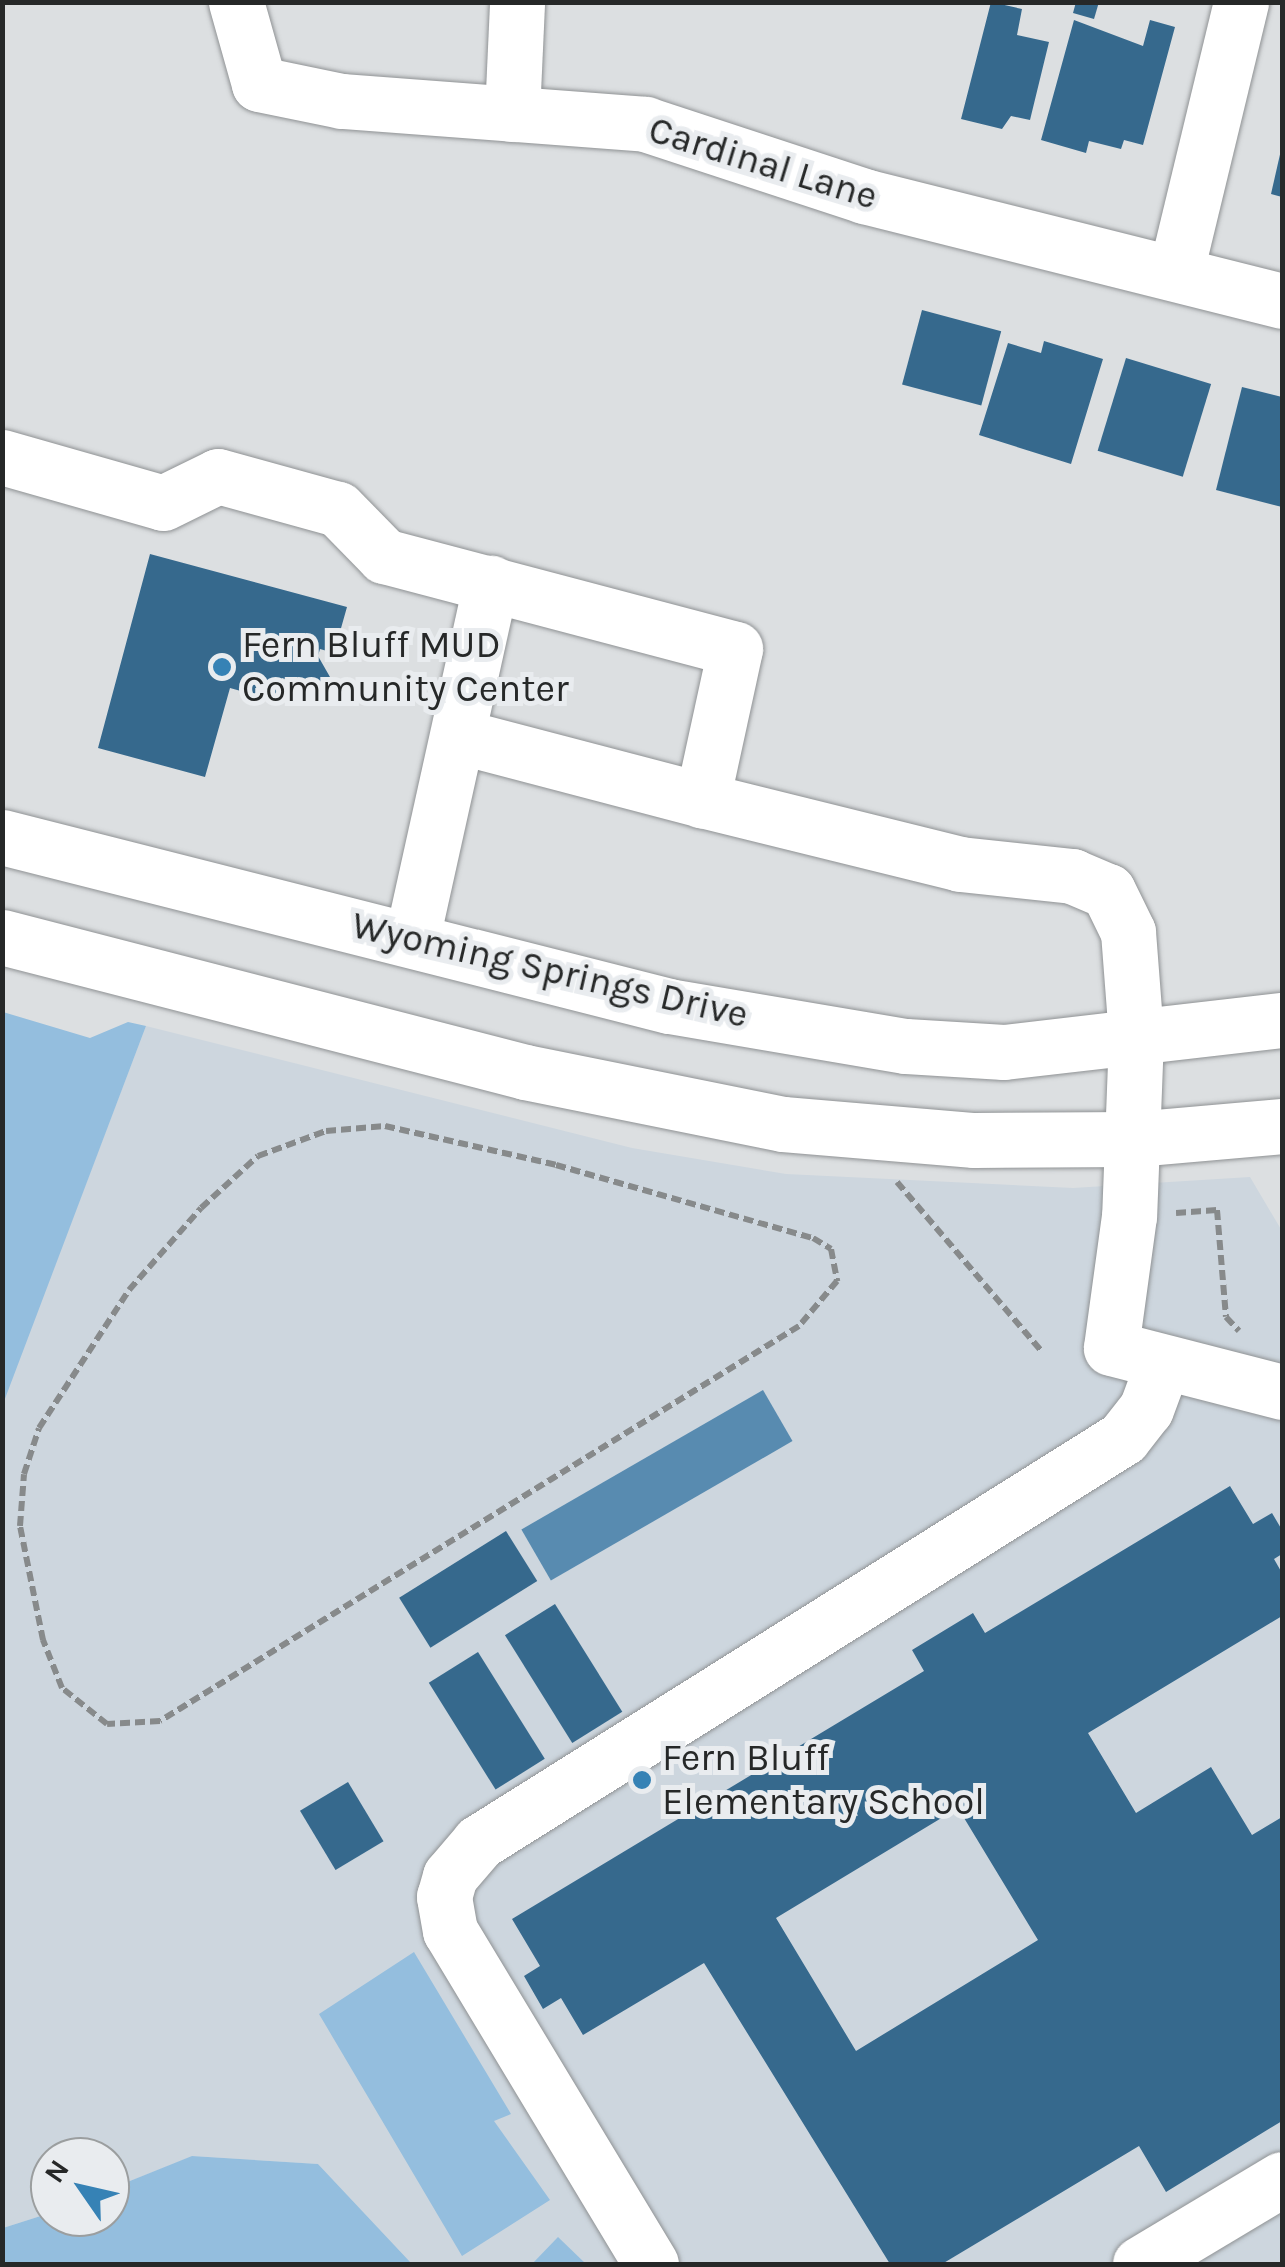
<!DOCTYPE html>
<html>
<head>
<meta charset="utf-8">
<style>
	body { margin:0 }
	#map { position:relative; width:1285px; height:2267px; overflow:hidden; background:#dcdfe1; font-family:Karla,sans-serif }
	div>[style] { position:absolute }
	.built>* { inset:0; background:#cdd6de }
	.green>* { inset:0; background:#94bede }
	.water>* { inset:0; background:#588bb0; transform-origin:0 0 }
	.building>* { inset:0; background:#36698d; transform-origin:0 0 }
	.path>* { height:6px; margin-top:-3px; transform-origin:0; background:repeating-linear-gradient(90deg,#878a8b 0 10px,transparent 0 15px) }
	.roads { filter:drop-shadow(0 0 2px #8f9294) drop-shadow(0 0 2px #8f9294) }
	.minor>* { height:55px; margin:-27.5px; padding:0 27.5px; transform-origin:27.5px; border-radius:27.5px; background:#fff }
	.dots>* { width:28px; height:28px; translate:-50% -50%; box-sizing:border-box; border:5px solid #e9ecef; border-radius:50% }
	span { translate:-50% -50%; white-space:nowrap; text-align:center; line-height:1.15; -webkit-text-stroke:10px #e9ecef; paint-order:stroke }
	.street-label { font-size:38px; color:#262828 }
	.poi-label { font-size:38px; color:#262828 }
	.left { translate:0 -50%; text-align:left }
	.frame { position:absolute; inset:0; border:5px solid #262828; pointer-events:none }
	.north { position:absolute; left:30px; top:2137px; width:100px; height:100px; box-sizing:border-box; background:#e9ecef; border:2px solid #9b9e9f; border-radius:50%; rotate:304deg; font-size:28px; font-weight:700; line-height:40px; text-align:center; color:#262828 }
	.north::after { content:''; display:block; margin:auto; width:35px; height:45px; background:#3682b5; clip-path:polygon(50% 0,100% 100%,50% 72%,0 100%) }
</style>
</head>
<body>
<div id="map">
	<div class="built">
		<div style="clip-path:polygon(146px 1026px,632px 1148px,786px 1174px,1073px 1188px,1250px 1177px,1282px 1231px,1282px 2264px,412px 2264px,318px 2164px,193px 2156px,110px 2189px,110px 2157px,50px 2157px,50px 2213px,3px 2228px,2px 1404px)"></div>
	</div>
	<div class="green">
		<div style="clip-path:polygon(3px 1012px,90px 1038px,128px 1022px,146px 1026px,3px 1404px)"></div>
		<div style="clip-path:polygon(414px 1952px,511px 2114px,494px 2121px,550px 2200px,462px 2256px,319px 2014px)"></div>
		<div style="clip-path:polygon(192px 2156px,318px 2164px,412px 2264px,3px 2264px,3px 2228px,50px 2213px,110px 2217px,110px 2189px)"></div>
		<div style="clip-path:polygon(558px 2237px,586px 2264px,532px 2264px)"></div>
	</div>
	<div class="water">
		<div style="left:763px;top:1390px;width:59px;height:279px;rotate:60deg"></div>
	</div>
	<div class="building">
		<div style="clip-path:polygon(991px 2px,1022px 9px,1017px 35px,1049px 42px,1030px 120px,1011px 116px,1002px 129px,961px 119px)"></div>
		<div style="clip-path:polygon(1076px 2px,1099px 2px,1094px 19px,1073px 13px)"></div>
		<div style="clip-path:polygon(1074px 20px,1143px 46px,1150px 20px,1175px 27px,1143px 145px,1124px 140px,1121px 149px,1089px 141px,1086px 153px,1041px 140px)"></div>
		<div style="clip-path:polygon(1281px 150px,1282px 151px,1282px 197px,1271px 194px)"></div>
		<div style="left:922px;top:310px;width:82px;height:77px;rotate:15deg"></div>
		<div style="clip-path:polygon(1044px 341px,1103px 359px,1071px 464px,979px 435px,1008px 343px,1041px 353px)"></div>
		<div style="left:1126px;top:358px;width:89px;height:97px;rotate:17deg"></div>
		<div style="clip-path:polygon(1242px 387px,1282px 397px,1282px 507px,1216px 490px)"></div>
		<div style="clip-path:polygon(150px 554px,347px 607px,334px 653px,320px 649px,318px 656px,334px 684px,302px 702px,291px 681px,282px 678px,276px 701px,230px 688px,205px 777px,98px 748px)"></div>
		<div style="clip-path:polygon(evenodd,1230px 1486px,1253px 1524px,1272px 1513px,1282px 1530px,1282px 1554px,1274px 1559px,1282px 1573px,1282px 1616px,1088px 1733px,1136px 1813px,1211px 1767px,1252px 1835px,1282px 1817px,1282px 2121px,1166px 2192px,1139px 2146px,942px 2264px,890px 2264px,704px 1963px,583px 2035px,561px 1998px,543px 2009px,524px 1976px,540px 1966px,512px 1919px,924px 1671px,912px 1650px,973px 1613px,985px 1633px,1230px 1486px,958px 1808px,1038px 1940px,856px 2051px,776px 1918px,958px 1808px)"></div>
		<div style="left:506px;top:1531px;width:59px;height:126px;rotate:58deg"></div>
		<div style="left:555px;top:1604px;width:127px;height:59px;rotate:58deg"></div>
		<div style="left:478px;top:1652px;width:126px;height:58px;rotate:58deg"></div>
		<div style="left:348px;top:1782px;width:69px;height:56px;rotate:59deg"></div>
	</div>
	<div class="path">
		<div style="left:385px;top:1126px;width:175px;rotate:12.8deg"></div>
		<div style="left:556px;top:1165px;width:267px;rotate:15.9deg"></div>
		<div style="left:813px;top:1238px;width:21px;rotate:31deg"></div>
		<div style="left:831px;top:1249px;width:33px;rotate:79deg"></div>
		<div style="left:837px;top:1281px;width:59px;rotate:130.2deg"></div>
		<div style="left:799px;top:1326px;width:751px;rotate:148.28deg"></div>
		<div style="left:160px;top:1721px;width:53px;rotate:176.8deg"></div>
		<div style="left:107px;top:1724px;width:58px;rotate:-141.3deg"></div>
		<div style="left:62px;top:1688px;width:52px;rotate:-111.6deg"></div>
		<div style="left:43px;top:1640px;width:116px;rotate:-101.4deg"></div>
		<div style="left:20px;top:1526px;width:52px;rotate:-85.6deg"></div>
		<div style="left:24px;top:1474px;width:48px;rotate:-71.9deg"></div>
		<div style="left:39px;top:1428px;width:165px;rotate:-56.9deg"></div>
		<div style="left:129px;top:1290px;width:109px;rotate:-48.7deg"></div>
		<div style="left:201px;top:1208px;width:77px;rotate:-42.4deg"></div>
		<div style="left:258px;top:1156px;width:72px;rotate:-20.2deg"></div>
		<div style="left:326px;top:1131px;width:59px;rotate:-4.8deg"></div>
		<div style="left:897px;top:1182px;width:223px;rotate:49.5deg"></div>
		<div style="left:1176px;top:1213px;width:41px;rotate:-4.2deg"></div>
		<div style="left:1217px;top:1210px;width:107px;rotate:85.2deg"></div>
		<div style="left:1226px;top:1317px;width:19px;rotate:47deg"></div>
	</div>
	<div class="roads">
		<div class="minor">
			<div style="left:236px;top:2px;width:85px;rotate:74.3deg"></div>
			<div style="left:259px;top:84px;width:85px;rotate:11.6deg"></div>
			<div style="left:342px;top:101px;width:304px;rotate:4.3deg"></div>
			<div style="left:645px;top:124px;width:231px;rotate:18.2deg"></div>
			<div style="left:864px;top:196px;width:431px;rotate:14.1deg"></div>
			<div style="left:512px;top:114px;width:112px;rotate:-87.4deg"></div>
			<div style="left:1176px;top:271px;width:277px;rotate:-76.4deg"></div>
			<div style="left:2px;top:457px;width:167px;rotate:15.9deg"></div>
			<div style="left:163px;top:503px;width:61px;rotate:-26.1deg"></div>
			<div style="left:218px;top:476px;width:124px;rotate:15.4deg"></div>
			<div style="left:338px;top:509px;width:66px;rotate:45.6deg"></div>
			<div style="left:384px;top:556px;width:363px;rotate:14.8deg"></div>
			<div style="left:735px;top:649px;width:155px;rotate:102.3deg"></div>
			<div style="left:702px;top:800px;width:266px;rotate:13.9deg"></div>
			<div style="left:960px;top:864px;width:113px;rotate:6.1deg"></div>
			<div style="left:1072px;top:876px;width:39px;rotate:23deg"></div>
			<div style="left:1108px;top:891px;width:46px;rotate:64deg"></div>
			<div style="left:1128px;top:932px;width:105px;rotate:85.6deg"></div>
			<div style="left:1136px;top:1037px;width:179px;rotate:92.2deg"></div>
			<div style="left:1129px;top:1216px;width:133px;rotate:97.8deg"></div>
			<div style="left:1111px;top:1348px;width:177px;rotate:14.4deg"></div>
			<div style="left:458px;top:736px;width:252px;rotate:14.7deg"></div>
			<div style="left:2px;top:837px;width:688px;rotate:14.22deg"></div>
			<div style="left:669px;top:1006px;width:240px;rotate:9.6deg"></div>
			<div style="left:906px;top:1046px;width:98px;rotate:3.5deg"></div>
			<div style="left:1004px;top:1052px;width:280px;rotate:-6.6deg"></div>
			<div style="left:2px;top:937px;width:540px;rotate:14.47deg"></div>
			<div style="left:525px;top:1072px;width:263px;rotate:11.4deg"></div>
			<div style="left:783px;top:1124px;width:192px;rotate:4.8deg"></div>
			<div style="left:974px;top:1140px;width:160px;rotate:-0.4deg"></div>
			<div style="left:1134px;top:1139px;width:149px;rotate:-5deg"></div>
			<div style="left:412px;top:938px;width:364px;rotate:-77.5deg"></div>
			<div style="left:651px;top:2264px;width:389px;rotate:-121.1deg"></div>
			<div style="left:450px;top:1931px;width:35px;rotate:-100deg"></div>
			<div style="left:444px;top:1897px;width:22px;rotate:-74deg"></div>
			<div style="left:450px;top:1876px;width:45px;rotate:-49.5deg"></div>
			<div style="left:479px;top:1842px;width:760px;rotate:-32.1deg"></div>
			<div style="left:1123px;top:1438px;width:37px;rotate:-52deg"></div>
			<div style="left:1146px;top:1409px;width:49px;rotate:-69.7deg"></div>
			<div style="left:1140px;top:2264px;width:165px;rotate:-30.9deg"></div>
		</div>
	</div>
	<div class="dots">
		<div style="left:222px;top:667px;background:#3682b5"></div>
		<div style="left:642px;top:1780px;background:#3682b5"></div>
	</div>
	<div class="street-label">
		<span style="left:763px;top:163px;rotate:17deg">Cardinal Lane</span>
		<span style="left:550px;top:970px;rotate:13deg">Wyoming Springs Drive</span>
	</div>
	<div class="poi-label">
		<span class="left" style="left:242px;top:667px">Fern Bluff MUD<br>Community Center</span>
		<span class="left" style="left:662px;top:1780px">Fern Bluff<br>Elementary School</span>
	</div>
	<div class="frame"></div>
	<div class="north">N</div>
</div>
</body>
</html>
